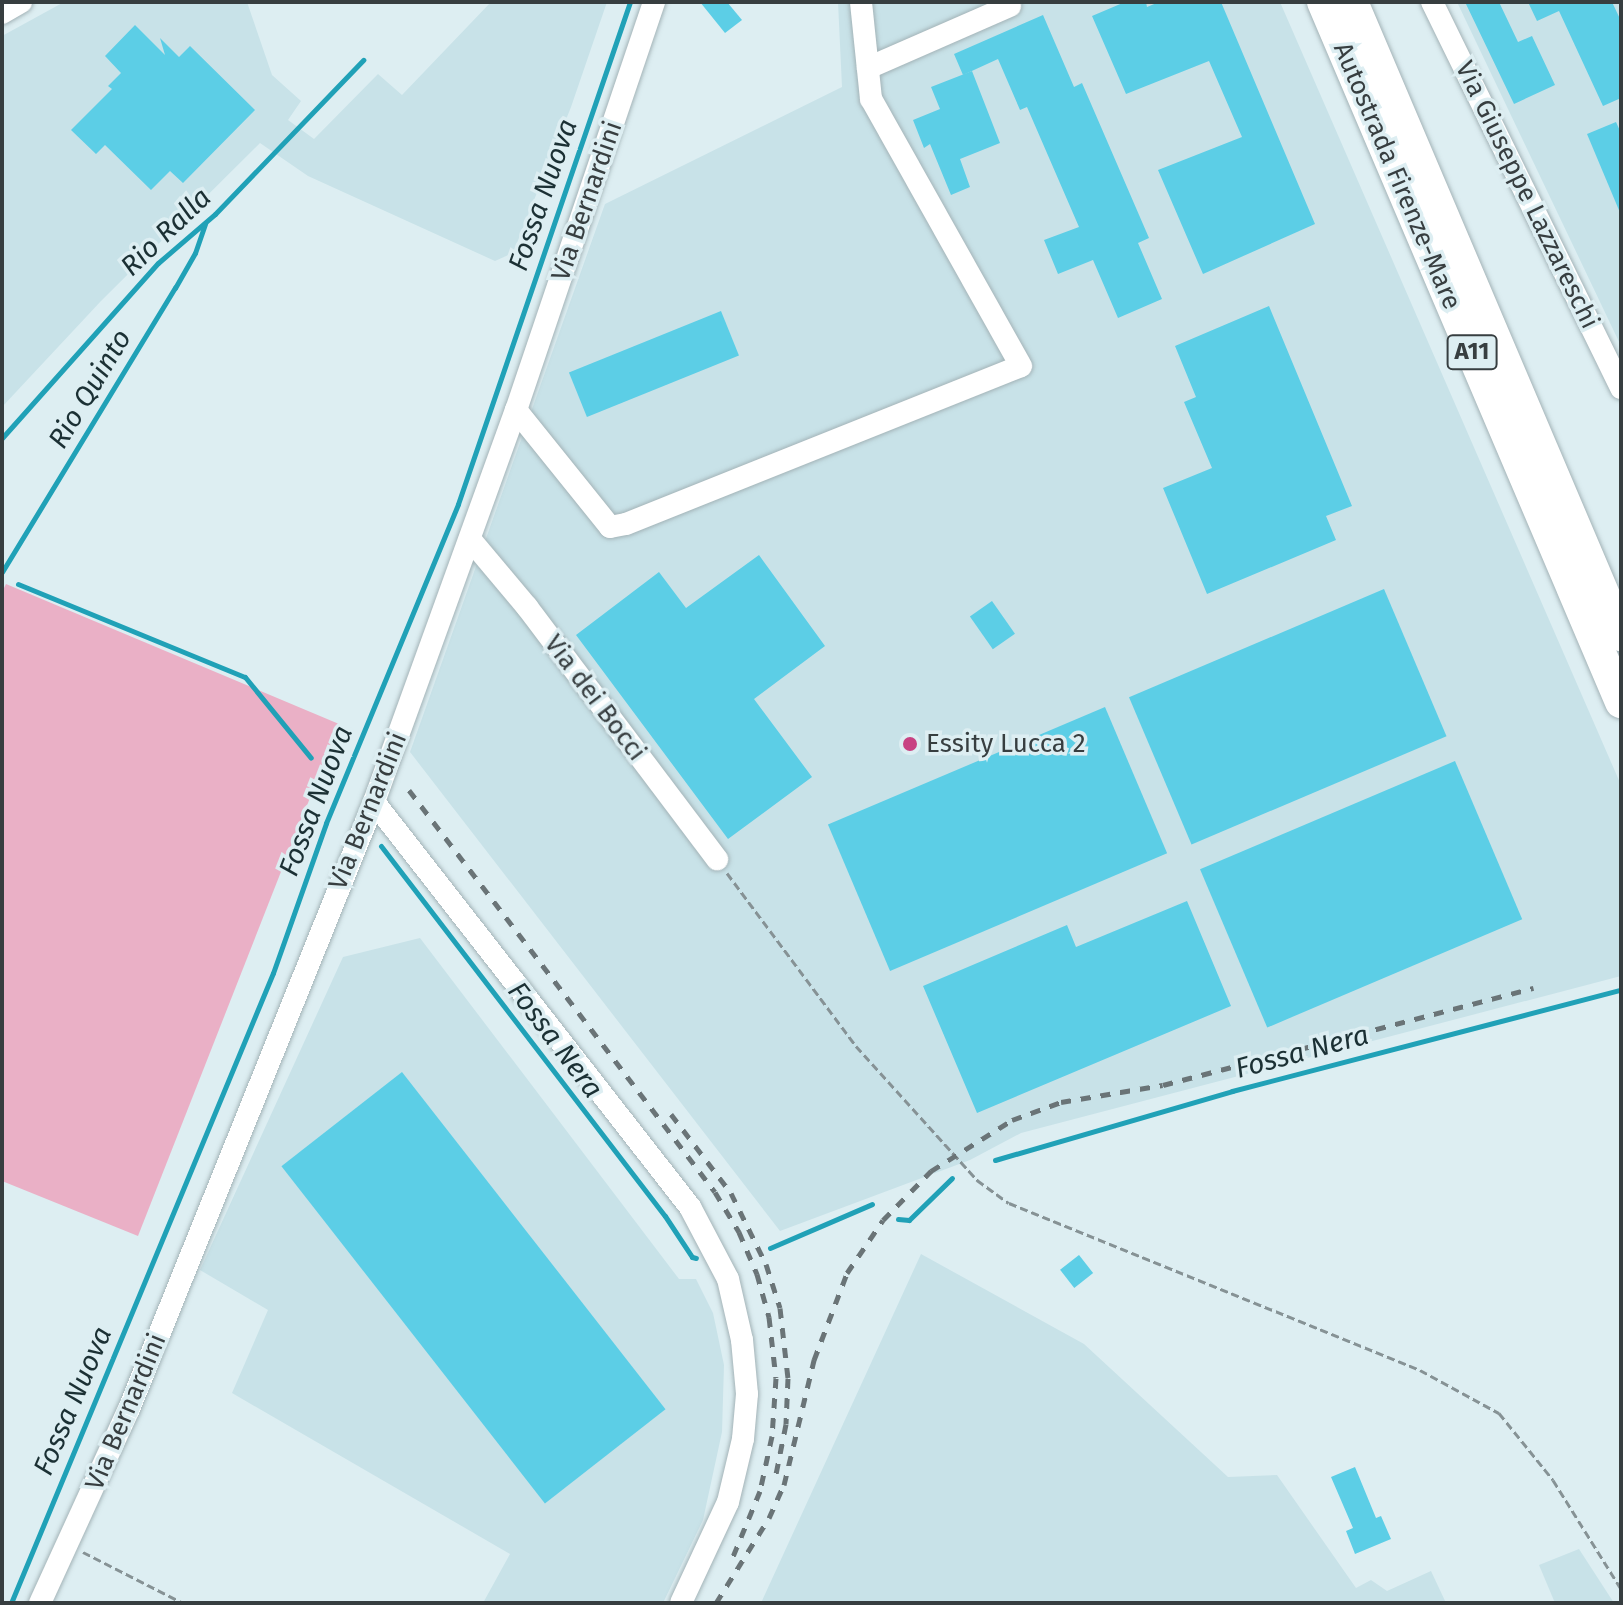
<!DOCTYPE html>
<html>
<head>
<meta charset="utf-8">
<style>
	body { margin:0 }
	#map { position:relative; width:1623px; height:1605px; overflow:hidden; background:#ddeef2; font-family:"Fira Sans",sans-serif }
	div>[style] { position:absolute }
	.built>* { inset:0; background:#c8e2e8 }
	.green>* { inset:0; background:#eab0c6 }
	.stream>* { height:5px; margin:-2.5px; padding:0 2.5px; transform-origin:2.5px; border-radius:2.5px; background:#20a1b7 }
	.building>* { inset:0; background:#5ccee6; transform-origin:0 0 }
	.path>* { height:3px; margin-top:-1.5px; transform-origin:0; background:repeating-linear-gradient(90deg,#869295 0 8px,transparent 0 12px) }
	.roads { filter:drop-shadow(0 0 2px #a3b3b7) drop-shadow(0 0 2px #a3b3b7) }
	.minor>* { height:22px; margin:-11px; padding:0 11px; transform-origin:11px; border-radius:11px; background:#fff }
	.highway>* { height:32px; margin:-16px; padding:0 16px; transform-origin:16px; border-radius:16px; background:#fff }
	.rail>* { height:5px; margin-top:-2.5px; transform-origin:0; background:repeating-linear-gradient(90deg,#6a7477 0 10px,transparent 0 20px) }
	.dots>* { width:22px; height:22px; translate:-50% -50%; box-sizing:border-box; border:4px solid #ddeef2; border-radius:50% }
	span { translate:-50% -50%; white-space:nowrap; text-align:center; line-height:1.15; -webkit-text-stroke:7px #ddeef2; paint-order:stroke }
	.shield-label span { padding:2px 6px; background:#ddeef2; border:2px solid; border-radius:6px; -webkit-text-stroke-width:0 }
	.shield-label { font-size:24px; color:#373e40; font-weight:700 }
	.street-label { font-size:26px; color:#373e40 }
	.poi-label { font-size:26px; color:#373e40 }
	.left { translate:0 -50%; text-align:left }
	.water-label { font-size:28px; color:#1b3034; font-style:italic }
	.frame { position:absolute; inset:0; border:4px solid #373e40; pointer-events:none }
</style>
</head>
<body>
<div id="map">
	<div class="built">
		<div style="clip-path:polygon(64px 2px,247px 2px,272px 75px,301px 101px,288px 120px,314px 139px,378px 74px,402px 95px,491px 2px,607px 2px,571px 107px,513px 253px,495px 261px,308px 176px,260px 143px,101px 301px,2px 407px,2px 36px)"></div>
		<div style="clip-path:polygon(838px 2px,1280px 2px,1621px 785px,1621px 976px,1021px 1133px,970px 1160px,780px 1231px,410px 752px,605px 204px,842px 87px)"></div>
		<div style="clip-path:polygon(1457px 2px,1621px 2px,1621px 346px)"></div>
		<div style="clip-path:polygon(420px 938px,679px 1279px,696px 1279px,713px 1313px,724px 1365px,722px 1432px,703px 1520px,663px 1603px,483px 1603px,510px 1554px,232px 1393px,268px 1310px,200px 1270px,343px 957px)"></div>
		<div style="clip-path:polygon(921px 1254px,1084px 1344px,1228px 1477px,1277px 1475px,1356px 1588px,1371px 1580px,1387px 1591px,1431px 1571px,1446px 1603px,761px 1603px)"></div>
		<div style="clip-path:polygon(1579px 1549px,1614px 1603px,1555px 1603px,1539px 1565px)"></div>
	</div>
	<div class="green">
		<div style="clip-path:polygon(6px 584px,339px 724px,138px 1236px,2px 1181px,2px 592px)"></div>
	</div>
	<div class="stream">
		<div style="left:2px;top:438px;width:234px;rotate:-48.3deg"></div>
		<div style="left:158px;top:263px;width:75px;rotate:-40.7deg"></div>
		<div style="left:215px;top:214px;width:214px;rotate:-46.1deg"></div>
		<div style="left:2px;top:572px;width:333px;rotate:-58.7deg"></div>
		<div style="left:175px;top:288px;width:40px;rotate:-60.3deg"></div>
		<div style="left:195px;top:253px;width:31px;rotate:-71deg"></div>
		<div style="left:18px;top:584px;width:245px;rotate:22.3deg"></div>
		<div style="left:245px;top:677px;width:104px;rotate:50.8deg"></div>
		<div style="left:381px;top:846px;width:466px;rotate:52.5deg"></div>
		<div style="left:665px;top:1216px;width:49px;rotate:56.6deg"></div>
		<div style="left:692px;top:1257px;width:4px;rotate:14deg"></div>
		<div style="left:995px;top:1160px;width:247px;rotate:-16.2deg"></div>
		<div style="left:1232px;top:1091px;width:402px;rotate:-14.6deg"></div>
		<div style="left:898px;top:1219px;width:11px;rotate:5deg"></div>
		<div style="left:909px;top:1220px;width:60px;rotate:-44.3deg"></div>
		<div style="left:770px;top:1248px;width:111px;rotate:-23.3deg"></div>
		<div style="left:11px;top:1603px;width:682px;rotate:-67.42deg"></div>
		<div style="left:273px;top:973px;width:159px;rotate:-70.5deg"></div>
		<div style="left:326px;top:823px;width:345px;rotate:-67.5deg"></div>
		<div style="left:458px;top:504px;width:531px;rotate:-71.09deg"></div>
	</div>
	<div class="building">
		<div style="clip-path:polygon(700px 2px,727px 2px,742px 20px,725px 33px)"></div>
		<div style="clip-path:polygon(1125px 2px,1146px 2px,1147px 7px,1159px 2px,1221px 2px,1315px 224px,1203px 274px,1158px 170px,1242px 137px,1209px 61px,1126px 94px,1092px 16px)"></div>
		<div style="clip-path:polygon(1465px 2px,1499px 2px,1518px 42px,1532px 36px,1555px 85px,1514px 104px)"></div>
		<div style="clip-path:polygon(1528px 2px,1612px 2px,1621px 21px,1621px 98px,1603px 106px,1559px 11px,1537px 21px)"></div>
		<div style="clip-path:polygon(1043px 15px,1074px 87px,1082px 83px,1149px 238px,1138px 243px,1162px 299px,1118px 318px,1093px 260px,1058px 274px,1044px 240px,1079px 227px,1027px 107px,1020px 110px,998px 59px,963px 75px,954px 54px)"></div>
		<div style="clip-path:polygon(135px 25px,165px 55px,160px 38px,179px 57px,190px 46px,255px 110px,183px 183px,170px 171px,151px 190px,105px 145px,96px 154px,71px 130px,112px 89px,108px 86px,121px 73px,105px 56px)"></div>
		<div style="clip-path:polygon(972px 71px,1000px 143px,960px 159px,970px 187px,951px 195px,930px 144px,924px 148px,913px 120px,940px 109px,931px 87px)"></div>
		<div style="clip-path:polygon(1616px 122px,1621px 133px,1621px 215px,1587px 134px)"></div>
		<div style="clip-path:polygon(1269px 306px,1352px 506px,1326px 516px,1336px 540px,1207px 594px,1163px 488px,1212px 468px,1184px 402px,1196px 397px,1175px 346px)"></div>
		<div style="left:721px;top:311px;width:48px;height:164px;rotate:68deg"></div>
		<div style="clip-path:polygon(759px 555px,825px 646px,754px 699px,812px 777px,728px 839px,576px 635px,659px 572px,686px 608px)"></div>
		<div style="left:1384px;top:589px;width:160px;height:277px;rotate:67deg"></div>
		<div style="left:992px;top:601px;width:40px;height:27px;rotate:55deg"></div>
		<div style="left:1105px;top:707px;width:159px;height:301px;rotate:67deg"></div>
		<div style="left:1455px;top:761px;width:172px;height:277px;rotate:67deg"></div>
		<div style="clip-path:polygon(1187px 901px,1231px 1006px,977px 1113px,923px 986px,1067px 925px,1076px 947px)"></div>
		<div style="left:402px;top:1072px;width:428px;height:153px;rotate:52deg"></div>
		<div style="left:1079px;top:1255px;width:23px;height:24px;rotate:52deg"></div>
		<div style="clip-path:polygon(1355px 1467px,1376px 1518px,1381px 1516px,1391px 1539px,1355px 1554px,1346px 1531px,1353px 1528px,1331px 1477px)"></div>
	</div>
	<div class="path">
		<div style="left:727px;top:873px;width:216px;rotate:53.3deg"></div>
		<div style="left:856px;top:1046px;width:181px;rotate:47.9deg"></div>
		<div style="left:977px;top:1180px;width:39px;rotate:36deg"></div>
		<div style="left:1009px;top:1203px;width:444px;rotate:22.1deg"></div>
		<div style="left:1420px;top:1370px;width:90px;rotate:28.6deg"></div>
		<div style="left:1499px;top:1413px;width:86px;rotate:51.1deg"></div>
		<div style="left:1553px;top:1480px;width:128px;rotate:58deg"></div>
		<div style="left:83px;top:1552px;width:112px;rotate:27deg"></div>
	</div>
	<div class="roads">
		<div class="minor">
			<div style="left:1432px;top:2px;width:430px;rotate:63.9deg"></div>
			<div style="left:2px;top:13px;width:22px;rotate:-30deg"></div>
			<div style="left:868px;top:68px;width:155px;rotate:-23.6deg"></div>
			<div style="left:516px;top:410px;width:150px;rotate:51.2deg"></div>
			<div style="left:610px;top:527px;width:16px;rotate:-11deg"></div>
			<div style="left:626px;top:524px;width:425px;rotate:-21.8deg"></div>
			<div style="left:1021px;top:366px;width:306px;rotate:-119.3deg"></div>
			<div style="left:871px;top:99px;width:98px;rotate:-95.9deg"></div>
			<div style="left:470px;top:539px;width:89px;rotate:50deg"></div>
			<div style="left:527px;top:607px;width:316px;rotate:53deg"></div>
			<div style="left:374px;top:802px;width:514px;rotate:52.04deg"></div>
			<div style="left:690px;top:1207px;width:81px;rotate:62.2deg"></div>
			<div style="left:728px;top:1279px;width:63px;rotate:77.1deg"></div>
			<div style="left:742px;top:1340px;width:54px;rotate:84.7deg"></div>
			<div style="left:747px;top:1394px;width:45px;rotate:95.1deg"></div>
			<div style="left:743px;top:1439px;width:65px;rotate:103.4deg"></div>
			<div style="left:728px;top:1502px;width:111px;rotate:115deg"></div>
			<div style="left:40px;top:1603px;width:213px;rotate:-65.4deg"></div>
			<div style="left:129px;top:1409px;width:655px;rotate:-68.02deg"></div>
			<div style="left:374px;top:802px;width:417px;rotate:-70.1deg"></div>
			<div style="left:516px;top:410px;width:431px;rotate:-71.3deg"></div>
		</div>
		<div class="highway">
			<div style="left:1323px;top:2px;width:761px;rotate:66.94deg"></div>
			<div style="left:1352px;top:2px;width:688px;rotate:66.98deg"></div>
		</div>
	</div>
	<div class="rail">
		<div style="left:409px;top:790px;width:505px;rotate:52.72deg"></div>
		<div style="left:715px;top:1192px;width:47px;rotate:59deg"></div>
		<div style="left:739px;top:1232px;width:46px;rotate:66.8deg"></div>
		<div style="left:757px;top:1274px;width:45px;rotate:74.4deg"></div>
		<div style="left:769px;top:1317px;width:61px;rotate:83.5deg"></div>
		<div style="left:776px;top:1378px;width:58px;rotate:93.9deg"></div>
		<div style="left:772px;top:1436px;width:56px;rotate:102.3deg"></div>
		<div style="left:760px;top:1491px;width:74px;rotate:112.4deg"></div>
		<div style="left:671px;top:1114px;width:99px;rotate:52.8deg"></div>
		<div style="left:731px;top:1193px;width:79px;rotate:63.8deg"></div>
		<div style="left:766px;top:1264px;width:46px;rotate:72.3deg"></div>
		<div style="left:780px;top:1308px;width:70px;rotate:83.5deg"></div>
		<div style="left:788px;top:1378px;width:46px;rotate:92.5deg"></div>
		<div style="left:786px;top:1424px;width:51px;rotate:101.3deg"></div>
		<div style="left:716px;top:1603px;width:100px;rotate:-58.1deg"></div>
		<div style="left:769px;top:1518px;width:36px;rotate:-66deg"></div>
		<div style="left:784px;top:1485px;width:129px;rotate:-76.5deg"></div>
		<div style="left:814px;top:1360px;width:93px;rotate:-69.2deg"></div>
		<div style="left:847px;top:1273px;width:64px;rotate:-55.8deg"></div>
		<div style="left:883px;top:1220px;width:69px;rotate:-45.6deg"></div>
		<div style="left:931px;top:1171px;width:96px;rotate:-32.2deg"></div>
		<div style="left:1012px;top:1120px;width:52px;rotate:-20.2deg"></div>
		<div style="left:1061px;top:1102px;width:103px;rotate:-9.5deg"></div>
		<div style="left:1163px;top:1085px;width:383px;rotate:-14.7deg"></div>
	</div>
	<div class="dots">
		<div style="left:910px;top:744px;background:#c84282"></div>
	</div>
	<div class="shield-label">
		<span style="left:1472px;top:352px">A11</span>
	</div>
	<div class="street-label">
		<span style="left:1397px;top:176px;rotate:67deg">Autostrada Firenze-Mare</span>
		<span style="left:1527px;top:195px;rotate:64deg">Via Giuseppe Lazzareschi</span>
		<span style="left:587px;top:201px;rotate:-71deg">Via Bernardini</span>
		<span style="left:595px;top:698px;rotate:53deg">Via dei Bocci</span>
		<span style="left:368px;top:811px;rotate:-68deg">Via Bernardini</span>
		<span style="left:126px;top:1412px;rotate:-67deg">Via Bernardini</span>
	</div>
	<div class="poi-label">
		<span class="left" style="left:926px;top:744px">Essity Lucca 2</span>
	</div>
	<div class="water-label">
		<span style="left:543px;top:195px;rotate:-71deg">Fossa Nuova</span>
		<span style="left:166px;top:232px;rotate:-44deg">Rio Ralla</span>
		<span style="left:90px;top:389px;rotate:-59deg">Rio Quinto</span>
		<span style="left:316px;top:801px;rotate:-69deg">Fossa Nuova</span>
		<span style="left:555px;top:1040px;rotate:53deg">Fossa Nera</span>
		<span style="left:1302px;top:1052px;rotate:-15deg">Fossa Nera</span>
		<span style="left:73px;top:1401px;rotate:-67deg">Fossa Nuova</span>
	</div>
	<div class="frame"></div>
</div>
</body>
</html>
